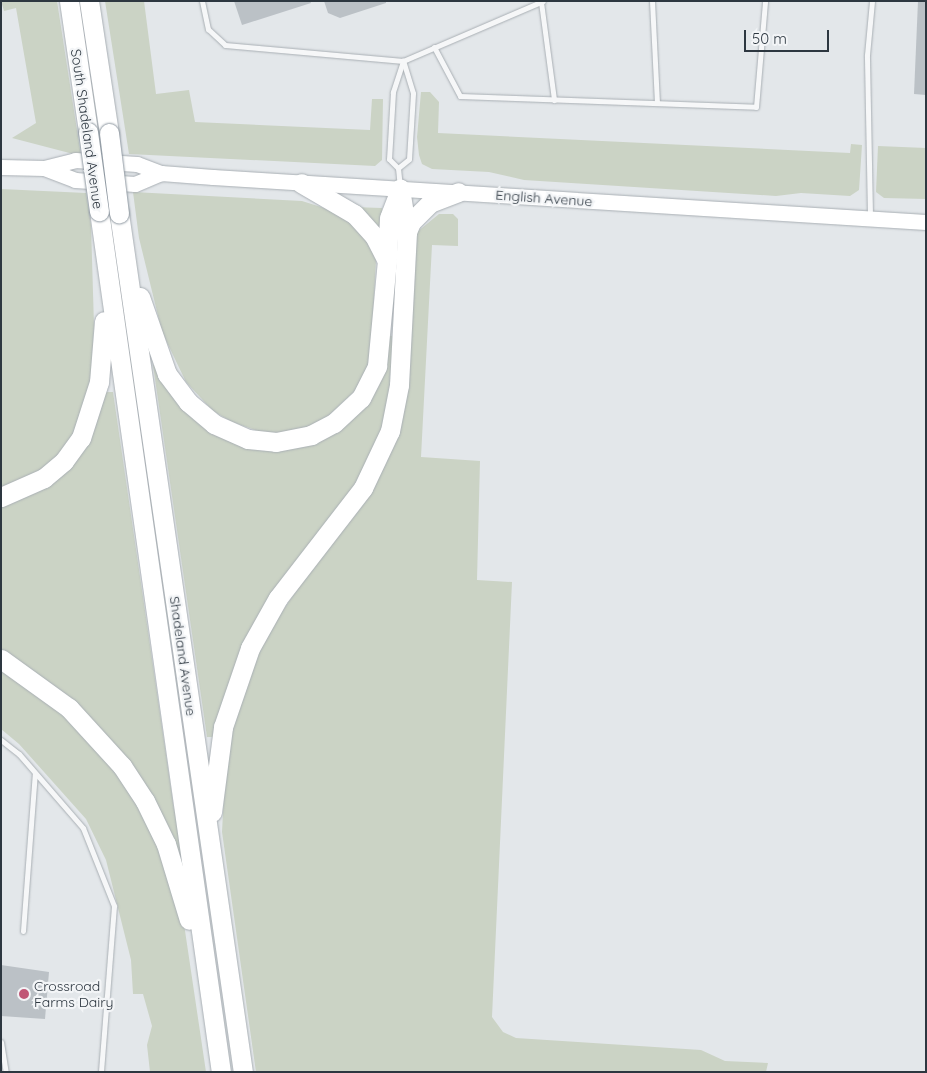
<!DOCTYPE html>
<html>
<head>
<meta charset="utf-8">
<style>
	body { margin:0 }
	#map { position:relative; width:927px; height:1073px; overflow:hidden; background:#e3e7ea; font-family:Quicksand,sans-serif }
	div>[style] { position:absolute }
	.green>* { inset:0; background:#cbd3c5 }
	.building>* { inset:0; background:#bbc1c6 }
	.roads { filter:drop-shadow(0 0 1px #a9afb4) drop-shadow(0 0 1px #a9afb4) }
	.lane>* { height:5px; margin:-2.5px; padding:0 2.5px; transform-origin:2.5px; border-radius:2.5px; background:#f6f7f8 }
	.secondary>* { height:15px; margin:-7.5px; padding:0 7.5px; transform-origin:7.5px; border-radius:7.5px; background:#fff }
	.highway>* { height:19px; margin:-9.5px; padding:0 9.5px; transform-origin:9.5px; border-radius:9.5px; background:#fff }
	.bridges { filter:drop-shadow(0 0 1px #8c969f) drop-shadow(0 0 1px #8c969f) }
	.highway-bridge>* { height:19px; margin:-9.5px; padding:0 9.5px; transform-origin:9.5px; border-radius:9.5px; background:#fff }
	.dots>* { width:14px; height:14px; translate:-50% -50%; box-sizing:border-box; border:2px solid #f3f5f7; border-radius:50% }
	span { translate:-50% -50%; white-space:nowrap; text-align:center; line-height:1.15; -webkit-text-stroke:4.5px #f3f5f7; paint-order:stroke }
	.street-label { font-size:14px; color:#2d3740 }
	.poi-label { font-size:14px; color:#2d3740 }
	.left { translate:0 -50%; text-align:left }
	.frame { position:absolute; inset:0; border:2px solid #2d3740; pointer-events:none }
	.scale { position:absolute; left:744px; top:30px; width:85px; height:22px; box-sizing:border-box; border:2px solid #2d3740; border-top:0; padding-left:6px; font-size:15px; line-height:18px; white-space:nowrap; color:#2d3740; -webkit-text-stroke:4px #f3f5f7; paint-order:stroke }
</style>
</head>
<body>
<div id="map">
	<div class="green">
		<div style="clip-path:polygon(1px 1px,57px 1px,81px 156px,12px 138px,36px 123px,16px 8px,4px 11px)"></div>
		<div style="clip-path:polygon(105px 1px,144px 1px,156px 94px,189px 90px,195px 122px,370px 130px,372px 99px,383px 99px,382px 160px,375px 166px,129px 154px)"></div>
		<div style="clip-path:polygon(421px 92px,430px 92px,439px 102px,438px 133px,850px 153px,851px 144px,862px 145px,859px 190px,850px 196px,801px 193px,776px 196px,524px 180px,489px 172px,432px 169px,422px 164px,419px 155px,417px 137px)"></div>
		<div style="clip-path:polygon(878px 146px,926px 148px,926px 199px,884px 198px,876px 192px)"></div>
		<div style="clip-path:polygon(1px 189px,86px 193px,91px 225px,94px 326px,91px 384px,78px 425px,65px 448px,49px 464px,32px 476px,1px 487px)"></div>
		<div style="clip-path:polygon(133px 192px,302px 201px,340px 213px,355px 223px,374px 250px,376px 260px,371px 356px,360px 386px,323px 421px,290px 433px,254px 434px,255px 430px,232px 422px,213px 411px,186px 382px,162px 332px,139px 238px)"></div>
		<div style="clip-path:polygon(352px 207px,382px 208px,381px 235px)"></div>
		<div style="clip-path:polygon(439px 214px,453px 214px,458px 219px,458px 246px,432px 245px,421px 457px,480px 461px,477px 580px,512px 582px,492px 1017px,503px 1032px,516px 1038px,701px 1050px,725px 1061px,768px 1063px,766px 1072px,256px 1072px,222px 832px,227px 737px,258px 647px,311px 569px,363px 505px,383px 469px,401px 419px,417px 232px)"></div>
		<div style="clip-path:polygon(389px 336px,392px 336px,392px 398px,370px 466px,296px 567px,215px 737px,207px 737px,153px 365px,158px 365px,233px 442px,336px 430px)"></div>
		<div style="clip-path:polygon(104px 392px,113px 392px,174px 809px,178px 809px,184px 854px,175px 856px,149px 798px,1px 653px,1px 503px,45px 488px)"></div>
		<div style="clip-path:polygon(1px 668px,62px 711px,125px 781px,159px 844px,184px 924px,206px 1072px,150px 1072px,147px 1045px,152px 1026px,143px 994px,133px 994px,131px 960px,106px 860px,86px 819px,19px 744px,1px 729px)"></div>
	</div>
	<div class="building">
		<div style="clip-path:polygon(234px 1px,310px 1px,311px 3px,242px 25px)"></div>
		<div style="clip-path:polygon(324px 1px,386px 1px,386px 3px,340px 18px,328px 13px)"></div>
		<div style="clip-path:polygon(918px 1px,926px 1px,926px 95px,914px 94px)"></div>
		<div style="clip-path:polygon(1px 965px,49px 972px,45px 1019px,1px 1016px)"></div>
	</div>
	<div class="roads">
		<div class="lane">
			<div style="left:202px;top:1px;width:29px;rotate:78deg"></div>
			<div style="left:208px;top:29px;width:23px;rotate:43deg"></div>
			<div style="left:225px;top:45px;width:179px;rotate:5.1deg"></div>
			<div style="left:403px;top:61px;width:152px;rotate:-23.2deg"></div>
			<div style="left:652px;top:1px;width:102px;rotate:87.2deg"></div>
			<div style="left:541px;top:2px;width:99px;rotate:82.4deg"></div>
			<div style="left:434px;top:47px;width:55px;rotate:62deg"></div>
			<div style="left:460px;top:96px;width:296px;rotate:2.1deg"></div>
			<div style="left:756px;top:107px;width:106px;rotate:-85.1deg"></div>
			<div style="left:398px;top:168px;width:14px;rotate:-39deg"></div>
			<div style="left:409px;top:159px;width:66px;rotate:-86.5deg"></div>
			<div style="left:413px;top:93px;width:34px;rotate:-107deg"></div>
			<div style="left:403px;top:61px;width:33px;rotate:108deg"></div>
			<div style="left:393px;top:92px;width:67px;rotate:93.4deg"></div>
			<div style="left:389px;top:159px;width:13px;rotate:45deg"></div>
			<div style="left:398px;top:168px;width:18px;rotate:84deg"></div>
			<div style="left:870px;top:215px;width:160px;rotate:-91.1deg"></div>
			<div style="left:867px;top:55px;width:54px;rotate:-84.7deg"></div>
			<div style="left:1px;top:740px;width:23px;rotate:38deg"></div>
			<div style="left:19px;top:754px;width:98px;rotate:49.1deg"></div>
			<div style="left:83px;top:828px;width:84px;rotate:68.3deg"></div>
			<div style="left:114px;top:906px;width:167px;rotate:94.5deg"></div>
			<div style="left:23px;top:931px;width:158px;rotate:-85.7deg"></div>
			<div style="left:1px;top:1042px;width:30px;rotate:81deg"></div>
		</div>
		<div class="secondary">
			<div style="left:1px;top:167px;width:43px;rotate:1.3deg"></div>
			<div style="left:44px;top:168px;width:32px;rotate:-14deg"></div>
			<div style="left:75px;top:160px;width:62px;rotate:3.7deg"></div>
			<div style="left:137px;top:164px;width:26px;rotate:21deg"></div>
			<div style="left:161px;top:173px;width:52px;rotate:4.4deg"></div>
			<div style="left:213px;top:177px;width:714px;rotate:3.61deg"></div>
			<div style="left:44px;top:168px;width:33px;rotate:21deg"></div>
			<div style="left:75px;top:180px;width:60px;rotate:3.8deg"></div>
			<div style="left:135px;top:184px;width:28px;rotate:-23deg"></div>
		</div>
		<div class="highway">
			<div style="left:69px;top:1px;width:132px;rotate:81.7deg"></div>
			<div style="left:89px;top:1px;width:134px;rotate:81.4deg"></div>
			<div style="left:99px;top:211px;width:870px;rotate:81.94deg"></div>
			<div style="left:119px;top:213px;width:868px;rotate:81.79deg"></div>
			<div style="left:407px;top:232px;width:11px;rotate:-68deg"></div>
			<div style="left:411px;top:222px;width:27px;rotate:-45deg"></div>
			<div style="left:430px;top:203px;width:30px;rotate:-21deg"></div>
			<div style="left:387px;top:258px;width:40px;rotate:-87.1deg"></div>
			<div style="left:389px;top:218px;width:31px;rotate:-69deg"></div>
			<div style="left:140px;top:297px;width:82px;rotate:70.7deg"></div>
			<div style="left:167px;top:374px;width:35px;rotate:53deg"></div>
			<div style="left:188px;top:402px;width:34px;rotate:40deg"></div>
			<div style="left:214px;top:424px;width:37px;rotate:24deg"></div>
			<div style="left:248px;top:439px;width:28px;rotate:6deg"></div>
			<div style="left:276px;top:442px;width:36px;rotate:-11deg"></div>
			<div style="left:311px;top:435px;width:26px;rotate:-28deg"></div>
			<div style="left:334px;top:423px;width:37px;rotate:-43deg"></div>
			<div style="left:361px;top:398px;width:36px;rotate:-63deg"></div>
			<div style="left:377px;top:366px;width:105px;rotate:-84.6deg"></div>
			<div style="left:387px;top:261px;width:27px;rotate:-117deg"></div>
			<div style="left:375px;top:237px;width:31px;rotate:-132deg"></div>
			<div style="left:354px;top:214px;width:61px;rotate:-149.7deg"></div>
			<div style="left:1px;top:497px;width:47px;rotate:-23.8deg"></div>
			<div style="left:44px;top:478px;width:26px;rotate:-40deg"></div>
			<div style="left:64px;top:461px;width:29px;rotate:-54deg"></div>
			<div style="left:81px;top:438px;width:59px;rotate:-72.2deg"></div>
			<div style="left:99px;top:382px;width:61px;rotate:-85.3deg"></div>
			<div style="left:1px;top:659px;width:84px;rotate:35.8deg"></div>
			<div style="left:69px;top:708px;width:79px;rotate:47.6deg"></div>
			<div style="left:122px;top:766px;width:42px;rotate:56.7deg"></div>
			<div style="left:145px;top:801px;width:48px;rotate:64deg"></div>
			<div style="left:166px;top:844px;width:79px;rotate:73.2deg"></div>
			<div style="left:212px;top:812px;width:86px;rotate:-82.6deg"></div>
			<div style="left:223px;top:727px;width:83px;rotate:-71.1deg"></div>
			<div style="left:250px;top:648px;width:57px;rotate:-60.8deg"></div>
			<div style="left:278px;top:598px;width:139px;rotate:-52.3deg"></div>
			<div style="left:363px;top:488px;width:63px;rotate:-64.7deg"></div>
			<div style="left:390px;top:431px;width:47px;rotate:-78.9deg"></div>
			<div style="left:399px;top:385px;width:153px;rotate:-87deg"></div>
			<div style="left:407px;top:232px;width:44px;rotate:-99.2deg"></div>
		</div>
	</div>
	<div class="bridges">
		<div class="highway-bridge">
			<div style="left:88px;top:132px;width:80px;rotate:82.1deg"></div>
			<div style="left:109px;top:133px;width:81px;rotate:82.9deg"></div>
		</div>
	</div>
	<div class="dots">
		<div style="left:24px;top:994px;background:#c05776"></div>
	</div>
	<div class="street-label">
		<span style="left:87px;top:129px;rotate:82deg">South Shadeland Avenue</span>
		<span style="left:544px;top:198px;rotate:4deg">English Avenue</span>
		<span style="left:183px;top:656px;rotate:82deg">Shadeland Avenue</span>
	</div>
	<div class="poi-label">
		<span class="left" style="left:34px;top:994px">Crossroad<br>Farms Dairy</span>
	</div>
	<div class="frame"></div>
	<div class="scale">50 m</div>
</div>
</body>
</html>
